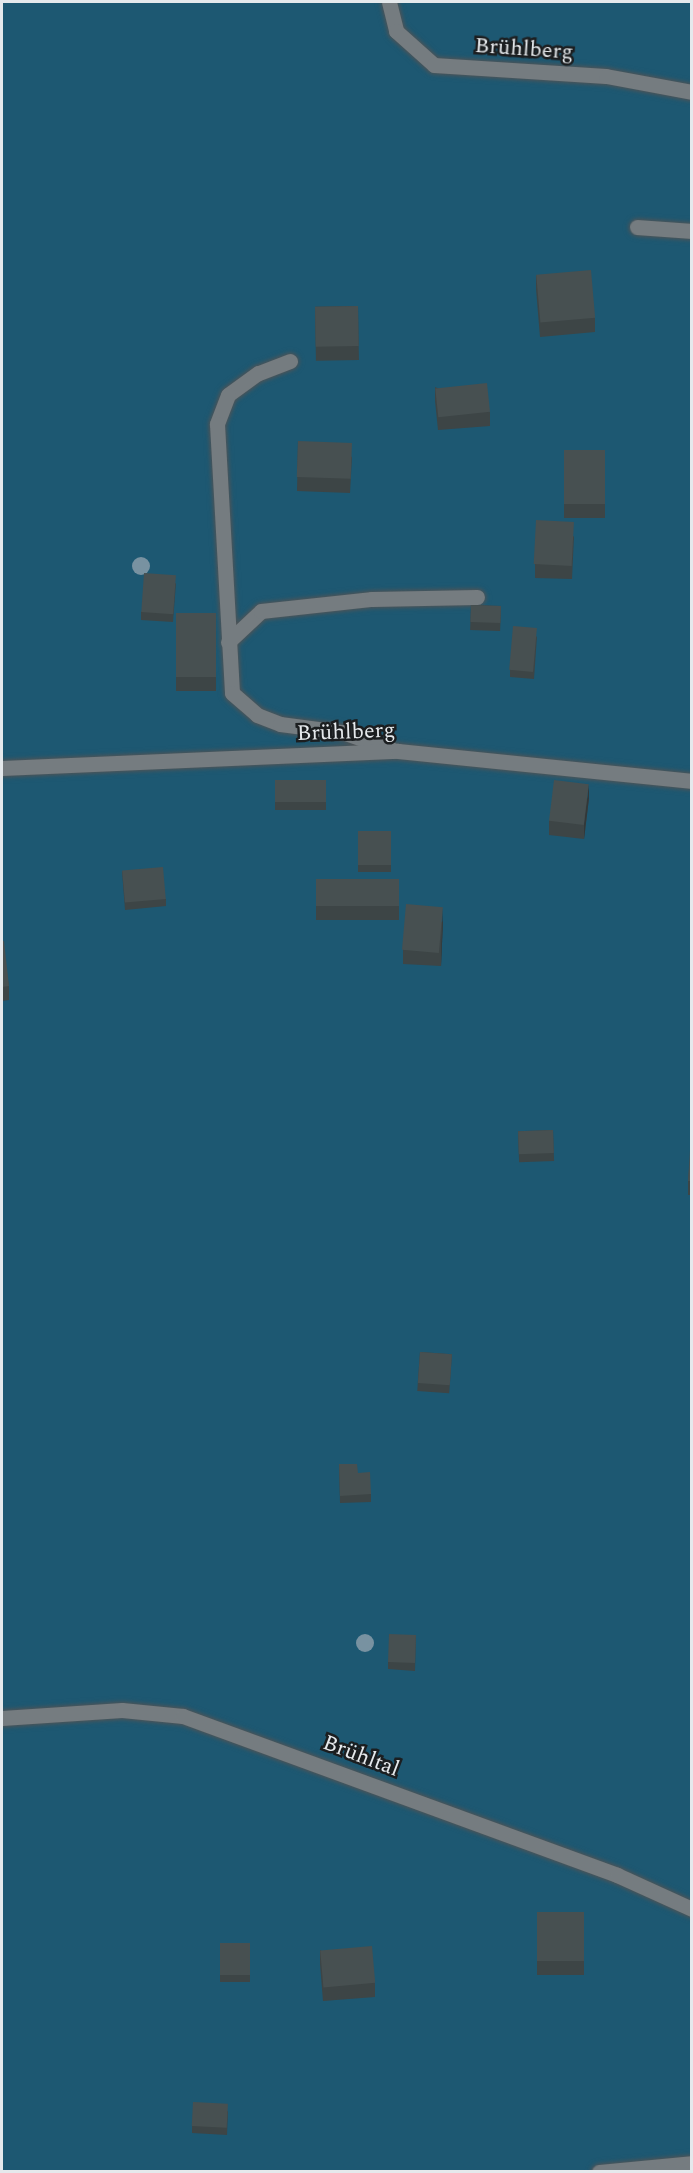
<!DOCTYPE html>
<html>
<head>
<meta charset="utf-8">
<style>
	body { margin:0 }
	#map { position:relative; width:693px; height:2173px; overflow:hidden; background:#31373b; font-family:Spectral,serif }
	div>[style] { position:absolute }
	.green>* { inset:0; background:#1d5872; transform-origin:0 0 }
	.roads { filter:drop-shadow(0 0 2px #4e5457) drop-shadow(0 0 2px #4e5457) }
	.service>* { height:15px; margin:-7.5px; padding:0 7.5px; transform-origin:7.5px; border-radius:7.5px; background:#757c80 }
	.minor>* { height:15px; margin:-7.5px; padding:0 7.5px; transform-origin:7.5px; border-radius:7.5px; background:#757c80 }
	.trees>* { width:18px; height:18px; margin:-9px; border-radius:50%; background:#7892a1 }
	.wall>* { inset:0; background:#3d4546; transform-origin:0 0 }
	.shaded-wall>* { inset:0; background:#323839 }
	.building>* { inset:0; background:#475051; transform-origin:0 0 }
	span { translate:-50% -50%; white-space:nowrap; text-align:center; line-height:1.15; -webkit-text-stroke:5px #1b1e20; paint-order:stroke }
	.street-label { font-size:22px; color:#e5e9ec }
	.frame { position:absolute; inset:0; border:3px solid #e5e9ec; pointer-events:none }
</style>
</head>
<body>
<div id="map">
	<div class="green">
		<div style="left:2px;top:2px;width:689px;height:2169px"></div>
	</div>
	<div class="roads">
		<div class="service">
			<div style="left:389px;top:2px;width:30px;rotate:76deg"></div>
			<div style="left:396px;top:31px;width:51px;rotate:41.8deg"></div>
			<div style="left:434px;top:65px;width:172px;rotate:3.7deg"></div>
			<div style="left:606px;top:76px;width:87px;rotate:10.5deg"></div>
			<div style="left:637px;top:227px;width:55px;rotate:4.2deg"></div>
			<div style="left:290px;top:361px;width:34px;rotate:159deg"></div>
			<div style="left:258px;top:373px;width:37px;rotate:144deg"></div>
			<div style="left:228px;top:395px;width:31px;rotate:111deg"></div>
			<div style="left:217px;top:424px;width:269px;rotate:86.8deg"></div>
			<div style="left:232px;top:693px;width:33px;rotate:41deg"></div>
			<div style="left:257px;top:715px;width:25px;rotate:21deg"></div>
			<div style="left:280px;top:724px;width:63px;rotate:7.4deg"></div>
			<div style="left:342px;top:732px;width:52px;rotate:19.1deg"></div>
			<div style="left:228px;top:642px;width:45px;rotate:-43.2deg"></div>
			<div style="left:261px;top:611px;width:112px;rotate:-6.2deg"></div>
			<div style="left:372px;top:599px;width:105px;rotate:-1.1deg"></div>
			<div style="left:2px;top:768px;width:396px;rotate:-2.5deg"></div>
			<div style="left:398px;top:751px;width:296px;rotate:5.8deg"></div>
			<div style="left:2px;top:1718px;width:120px;rotate:-3.8deg"></div>
			<div style="left:122px;top:1710px;width:61px;rotate:5.6deg"></div>
			<div style="left:183px;top:1716px;width:462px;rotate:20.1deg"></div>
			<div style="left:617px;top:1875px;width:82px;rotate:24.4deg"></div>
		</div>
		<div class="minor">
			<div style="left:599px;top:2172px;width:93px;rotate:-5.5deg"></div>
		</div>
	</div>
	<div class="trees">
		<div style="left:141px;top:566px"></div>
		<div style="left:365px;top:1643px"></div>
	</div>
	<div class="wall">
		<div style="clip-path:polygon(536px 275px,595px 318px,595px 332px,540px 337px,536px 289px)"></div>
		<div style="left:358px;top:306px;width:54px;height:43px;rotate:89deg"></div>
		<div style="clip-path:polygon(435px 387px,490px 412px,490px 426px,438px 430px,435px 401px)"></div>
		<div style="clip-path:polygon(298px 441px,352px 457px,350px 493px,297px 491px)"></div>
		<div style="left:564px;top:450px;width:41px;height:68px"></div>
		<div style="clip-path:polygon(574px 536px,572px 579px,535px 578px,535px 564px)"></div>
		<div style="clip-path:polygon(176px 583px,173px 622px,141px 620px,141px 612px)"></div>
		<div style="left:471px;top:605px;width:30px;height:25px;rotate:2deg"></div>
		<div style="left:176px;top:613px;width:40px;height:78px"></div>
		<div style="clip-path:polygon(537px 636px,534px 679px,510px 677px,510px 670px)"></div>
		<div style="left:275px;top:780px;width:51px;height:30px"></div>
		<div style="clip-path:polygon(589px 798px,584px 839px,549px 835px,549px 821px)"></div>
		<div style="left:358px;top:831px;width:33px;height:41px"></div>
		<div style="clip-path:polygon(122px 871px,166px 899px,166px 906px,125px 910px)"></div>
		<div style="left:316px;top:879px;width:83px;height:41px"></div>
		<div style="clip-path:polygon(443px 921px,441px 966px,403px 964px,403px 950px)"></div>
		<div style="clip-path:polygon(2px 941px,9px 986px,9px 1000px,2px 1001px)"></div>
		<div style="left:553px;top:1130px;width:31px;height:35px;rotate:88deg"></div>
		<div style="clip-path:polygon(692px 1135px,692px 1195px,688px 1195px,688px 1181px)"></div>
		<div style="left:420px;top:1352px;width:32px;height:39px;rotate:4deg"></div>
		<div style="clip-path:polygon(339px 1464px,358px 1473px,371px 1494px,371px 1502px,340px 1503px)"></div>
		<div style="clip-path:polygon(416px 1635px,415px 1671px,388px 1669px,388px 1662px)"></div>
		<div style="left:537px;top:1912px;width:47px;height:63px"></div>
		<div style="left:220px;top:1943px;width:30px;height:39px"></div>
		<div style="clip-path:polygon(320px 1950px,375px 1983px,375px 1997px,323px 2001px,320px 1964px)"></div>
		<div style="clip-path:polygon(228px 2111px,227px 2135px,192px 2133px,192px 2126px)"></div>
	</div>
	<div class="shaded-wall">
		<div style="clip-path:polygon(589px 784px,589px 798px,584px 839px,584px 825px)"></div>
		<div style="clip-path:polygon(443px 907px,443px 921px,441px 966px,441px 952px)"></div>
	</div>
	<div class="building">
		<div style="left:591px;top:270px;width:48px;height:55px;rotate:85deg"></div>
		<div style="left:358px;top:306px;width:40px;height:43px;rotate:89deg"></div>
		<div style="left:487px;top:383px;width:29px;height:52px;rotate:84deg"></div>
		<div style="left:298px;top:441px;width:54px;height:36px;rotate:2deg"></div>
		<div style="left:564px;top:450px;width:41px;height:54px"></div>
		<div style="left:536px;top:520px;width:38px;height:44px;rotate:3deg"></div>
		<div style="left:144px;top:573px;width:32px;height:39px;rotate:4deg"></div>
		<div style="left:471px;top:605px;width:30px;height:17px;rotate:2deg"></div>
		<div style="left:176px;top:613px;width:40px;height:64px"></div>
		<div style="left:513px;top:626px;width:24px;height:44px;rotate:5deg"></div>
		<div style="left:275px;top:780px;width:51px;height:22px"></div>
		<div style="left:554px;top:780px;width:35px;height:41px;rotate:7deg"></div>
		<div style="left:358px;top:831px;width:33px;height:34px"></div>
		<div style="left:163px;top:867px;width:32px;height:41px;rotate:85deg"></div>
		<div style="left:316px;top:879px;width:83px;height:27px"></div>
		<div style="left:406px;top:904px;width:37px;height:46px;rotate:5deg"></div>
		<div style="clip-path:polygon(2px 941px,4px 941px,9px 986px,2px 987px)"></div>
		<div style="left:553px;top:1130px;width:23px;height:35px;rotate:88deg"></div>
		<div style="clip-path:polygon(691px 1135px,692px 1135px,692px 1181px,688px 1181px)"></div>
		<div style="left:420px;top:1352px;width:32px;height:31px;rotate:4deg"></div>
		<div style="clip-path:polygon(339px 1464px,357px 1464px,358px 1473px,370px 1472px,371px 1494px,340px 1496px)"></div>
		<div style="left:389px;top:1634px;width:27px;height:28px;rotate:2deg"></div>
		<div style="left:537px;top:1912px;width:47px;height:49px"></div>
		<div style="left:220px;top:1943px;width:30px;height:32px"></div>
		<div style="left:372px;top:1946px;width:37px;height:52px;rotate:85deg"></div>
		<div style="left:193px;top:2102px;width:35px;height:24px;rotate:3deg"></div>
	</div>
	<div class="street-label">
		<span style="left:524px;top:49px;rotate:4deg">Brühlberg</span>
		<span style="left:346px;top:732px;rotate:-2deg">Brühlberg</span>
		<span style="left:361px;top:1756px;rotate:21deg">Brühltal</span>
	</div>
	<div class="frame"></div>
</div>
</body>
</html>
